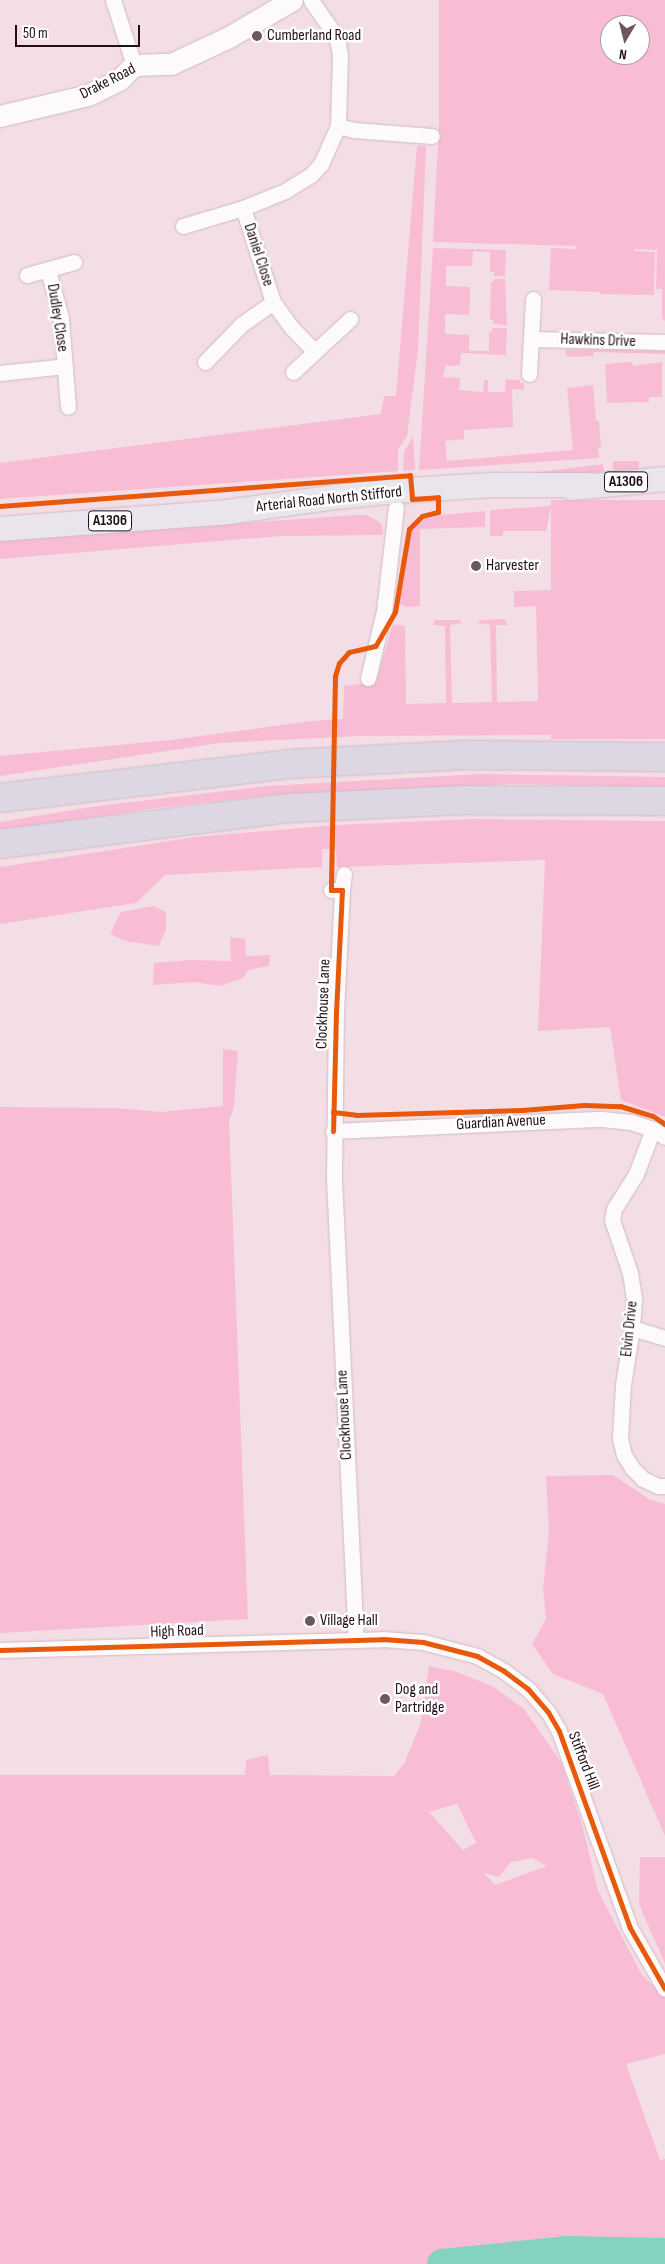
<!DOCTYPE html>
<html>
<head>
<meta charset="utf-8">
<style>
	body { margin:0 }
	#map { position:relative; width:665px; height:2264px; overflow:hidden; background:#f4dee6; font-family:"Sofia Sans Condensed",sans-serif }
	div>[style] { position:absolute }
	.green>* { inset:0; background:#f8bcd4; transform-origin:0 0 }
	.river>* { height:30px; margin:-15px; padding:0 15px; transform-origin:15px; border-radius:15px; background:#83d3c0 }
	.roads { filter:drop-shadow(0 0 1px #cfbbc2) drop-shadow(0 0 1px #cfbbc2) }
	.street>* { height:15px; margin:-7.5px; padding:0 7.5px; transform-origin:7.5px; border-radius:7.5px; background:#fdfafb }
	.secondary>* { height:21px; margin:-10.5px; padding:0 10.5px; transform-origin:10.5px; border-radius:10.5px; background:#fdfafb }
	.primary>* { height:24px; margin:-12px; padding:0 12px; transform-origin:12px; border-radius:12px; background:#eae5ed }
	.highway>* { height:28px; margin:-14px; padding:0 14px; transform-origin:14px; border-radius:14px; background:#ddd6e3 }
	.cycleway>* { height:5px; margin:-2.5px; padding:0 2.5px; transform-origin:2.5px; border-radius:2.5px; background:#e8590c }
	.dots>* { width:14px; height:14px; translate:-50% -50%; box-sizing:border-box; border:2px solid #fff; border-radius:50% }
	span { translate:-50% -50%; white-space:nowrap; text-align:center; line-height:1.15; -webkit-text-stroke:5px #fff; paint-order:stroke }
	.shield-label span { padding:1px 4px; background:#fff; border:1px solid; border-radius:4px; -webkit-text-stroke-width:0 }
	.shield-label { font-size:15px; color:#210f17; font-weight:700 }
	.poi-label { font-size:16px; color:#210f17 }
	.left { translate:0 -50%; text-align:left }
	.street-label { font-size:16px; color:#210f17 }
	.north { position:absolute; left:600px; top:15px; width:50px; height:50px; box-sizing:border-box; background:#fff; border:1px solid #a69fa2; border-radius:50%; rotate:188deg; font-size:14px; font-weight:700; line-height:20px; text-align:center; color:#210f17 }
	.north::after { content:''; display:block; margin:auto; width:18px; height:22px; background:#6b575f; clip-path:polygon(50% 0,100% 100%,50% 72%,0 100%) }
	.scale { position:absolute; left:15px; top:25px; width:125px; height:22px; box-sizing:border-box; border:2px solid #210f17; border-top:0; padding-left:6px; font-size:15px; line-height:18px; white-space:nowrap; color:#210f17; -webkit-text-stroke:4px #fff; paint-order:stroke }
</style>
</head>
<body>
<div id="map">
	<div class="green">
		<div style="clip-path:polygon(evenodd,439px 0,665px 0,665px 321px,662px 318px,662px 289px,656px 289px,657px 250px,634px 249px,634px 251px,655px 252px,654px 295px,601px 294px,600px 292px,549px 290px,551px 248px,576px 249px,576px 246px,433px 242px,439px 123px,439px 0,610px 25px,640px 25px,640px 55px,610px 55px,610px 25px)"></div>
		<div style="clip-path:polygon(417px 146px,426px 146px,418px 350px,407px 436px,398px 450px,398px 471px,0 499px,0 463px,381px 414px,384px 396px,396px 396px)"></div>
		<div style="clip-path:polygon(433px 248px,506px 250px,505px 276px,494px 276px,494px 272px,490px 272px,490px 252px,473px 251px,472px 266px,446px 266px,446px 286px,470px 287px,470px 301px,469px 315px,445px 314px,445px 334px,469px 335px,469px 351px,489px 351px,489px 332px,492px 331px,493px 328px,507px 328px,506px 355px,461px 353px,460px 365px,448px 366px,446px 364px,443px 377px,460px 378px,459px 390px,483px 392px,484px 380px,488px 380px,488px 392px,505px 392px,506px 379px,520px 380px,520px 383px,524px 383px,524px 390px,512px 389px,513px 427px,464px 430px,464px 439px,445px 441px,447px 461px,573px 450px,567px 388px,593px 385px,596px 421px,599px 421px,601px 448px,598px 448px,599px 458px,419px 470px)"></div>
		<div style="clip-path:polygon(494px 279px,505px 279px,507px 325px,493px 324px,493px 320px,490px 320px,491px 282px,493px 282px)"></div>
		<div style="clip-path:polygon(591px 349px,665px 351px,665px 354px,593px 352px,594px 356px,571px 357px,566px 355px,565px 350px)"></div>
		<div style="clip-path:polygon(632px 362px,633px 366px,662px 362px,662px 397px,649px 397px,649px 402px,607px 403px,605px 364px)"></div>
		<div style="clip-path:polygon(413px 436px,415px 470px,403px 471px,404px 452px)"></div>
		<div style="left:639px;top:461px;width:9px;height:26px;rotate:90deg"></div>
		<div style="left:603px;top:464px;width:8px;height:189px;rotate:83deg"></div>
		<div style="left:665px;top:500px;width:239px;height:114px;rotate:90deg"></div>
		<div style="clip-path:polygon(551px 506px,546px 531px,503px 531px,503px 536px,490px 536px,490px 510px)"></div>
		<div style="clip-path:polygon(485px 511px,485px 527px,420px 529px,420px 606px,406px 607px,399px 603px,411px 531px,416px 526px,425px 519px,443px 515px)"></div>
		<div style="clip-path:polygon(356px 515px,366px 515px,376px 520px,382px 525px,383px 535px,282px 536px,0 559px,0 540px)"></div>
		<div style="clip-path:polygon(551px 590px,552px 735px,360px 736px,220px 743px,0 776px,0 756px,171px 740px,311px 721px,343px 719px,344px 686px,376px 682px,393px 624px,405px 626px,406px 704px,446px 703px,445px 626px,433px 625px,435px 620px,460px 620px,462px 623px,450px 625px,452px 703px,492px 702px,490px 625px,478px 623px,480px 620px,504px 619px,508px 625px,496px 625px,497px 702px,538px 701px,536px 606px,514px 607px,514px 591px)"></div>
		<div style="clip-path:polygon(481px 774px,665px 777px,665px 787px,515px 784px,275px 795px,149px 809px,0 832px,0 822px,98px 806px,266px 786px)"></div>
		<div style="clip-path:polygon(471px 819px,665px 821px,665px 1117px,621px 1100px,610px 1027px,538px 1031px,545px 860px,337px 867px,336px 849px,322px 849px,322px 867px,165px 875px,136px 903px,0 924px,0 867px,195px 837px,336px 825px)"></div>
		<div style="clip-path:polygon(154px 906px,166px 912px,166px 929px,159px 946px,125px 941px,110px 934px,121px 912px)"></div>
		<div style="clip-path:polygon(230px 937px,245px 939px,246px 956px,270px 955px,269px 966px,248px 970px,243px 978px,221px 986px,194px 982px,153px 985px,154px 963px,190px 960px,231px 961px)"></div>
		<div style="clip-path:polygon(223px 1049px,238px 1051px,234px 1107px,229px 1120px,248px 1619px,0 1633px,0 1107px,114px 1108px,161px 1112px,223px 1106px)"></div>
		<div style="clip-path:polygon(613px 1475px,649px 1499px,665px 1504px,665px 1836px,603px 1694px,553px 1674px,532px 1644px,546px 1619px,543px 1588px,549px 1531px,546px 1476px)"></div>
		<div style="clip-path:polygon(evenodd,429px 1666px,457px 1672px,494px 1687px,524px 1709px,561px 1762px,583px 1828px,598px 1891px,642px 1975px,665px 1997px,665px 2054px,626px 2064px,660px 2160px,665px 2159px,665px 2264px,0 2264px,0 1775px,245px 1775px,246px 1760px,268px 1755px,270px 1775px,394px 1776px,405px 1762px,420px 1725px,429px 1666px,457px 1804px,476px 1843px,463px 1850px,429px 1812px,457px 1804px,429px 1666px,532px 1858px,547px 1866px,495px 1885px,484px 1873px,499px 1877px,511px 1862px,532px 1858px)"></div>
		<div style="clip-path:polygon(640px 1857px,665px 1857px,665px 1964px,639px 1904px)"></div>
	</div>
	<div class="river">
		<div style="left:442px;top:2264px;width:127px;rotate:-5.9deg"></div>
		<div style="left:568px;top:2251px;width:97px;rotate:1.2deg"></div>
	</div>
	<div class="roads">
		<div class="street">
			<div style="left:113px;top:0;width:68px;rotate:72.1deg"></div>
			<div style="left:338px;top:126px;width:16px;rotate:14deg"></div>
			<div style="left:354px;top:130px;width:78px;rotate:4.4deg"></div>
			<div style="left:243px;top:208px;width:99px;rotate:72.3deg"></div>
			<div style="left:273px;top:302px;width:31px;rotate:54deg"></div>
			<div style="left:291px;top:327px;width:33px;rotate:46deg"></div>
			<div style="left:183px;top:226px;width:63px;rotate:-16.7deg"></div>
			<div style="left:243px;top:208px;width:45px;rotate:-22deg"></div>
			<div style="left:285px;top:191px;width:31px;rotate:-32deg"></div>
			<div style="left:311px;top:175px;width:15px;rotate:-48deg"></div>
			<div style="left:321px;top:164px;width:42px;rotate:-65.9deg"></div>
			<div style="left:338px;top:126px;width:70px;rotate:-88.4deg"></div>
			<div style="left:340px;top:56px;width:13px;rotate:-99deg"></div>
			<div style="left:338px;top:43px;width:16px;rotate:-117deg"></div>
			<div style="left:331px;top:29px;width:35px;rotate:-125deg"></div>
			<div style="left:48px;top:270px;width:50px;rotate:74.8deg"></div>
			<div style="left:61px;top:318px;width:89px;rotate:85.5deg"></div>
			<div style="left:27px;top:275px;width:49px;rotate:-15.5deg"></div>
			<div style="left:532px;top:339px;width:133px;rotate:1.3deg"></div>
			<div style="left:205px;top:362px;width:53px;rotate:-45.8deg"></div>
			<div style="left:242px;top:324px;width:38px;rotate:-35deg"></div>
			<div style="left:293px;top:372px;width:78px;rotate:-42.9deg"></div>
			<div style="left:0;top:373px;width:65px;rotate:-6.1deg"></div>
			<div style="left:529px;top:374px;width:75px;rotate:-86.9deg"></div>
			<div style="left:368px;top:678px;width:69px;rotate:-76.6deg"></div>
			<div style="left:384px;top:611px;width:104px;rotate:-83.4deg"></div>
			<div style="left:331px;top:890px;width:11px"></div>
			<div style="left:342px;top:890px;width:122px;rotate:92.8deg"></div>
			<div style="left:336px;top:1012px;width:166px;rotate:90.7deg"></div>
			<div style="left:334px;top:1178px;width:462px;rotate:87.3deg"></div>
			<div style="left:342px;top:890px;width:16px;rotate:-83deg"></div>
			<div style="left:653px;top:1129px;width:48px;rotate:110.7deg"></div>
			<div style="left:636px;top:1174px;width:41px;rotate:122.2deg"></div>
			<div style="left:614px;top:1209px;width:11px;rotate:100deg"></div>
			<div style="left:612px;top:1220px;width:56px;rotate:71.2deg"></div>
			<div style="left:630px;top:1273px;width:26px;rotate:81deg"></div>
			<div style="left:634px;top:1299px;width:29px;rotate:94deg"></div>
			<div style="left:632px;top:1328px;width:58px;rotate:99deg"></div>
			<div style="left:623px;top:1385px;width:53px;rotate:93.2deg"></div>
			<div style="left:620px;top:1438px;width:17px;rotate:77deg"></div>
			<div style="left:624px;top:1455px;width:15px;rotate:58deg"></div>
			<div style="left:632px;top:1468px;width:16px;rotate:45deg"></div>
			<div style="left:643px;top:1479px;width:17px;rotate:25deg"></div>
			<div style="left:658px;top:1486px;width:7px"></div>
			<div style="left:333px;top:1131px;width:269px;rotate:-2.6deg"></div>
			<div style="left:602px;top:1119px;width:29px;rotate:6deg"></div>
			<div style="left:631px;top:1122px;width:23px;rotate:18deg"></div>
			<div style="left:653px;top:1129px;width:14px;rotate:34deg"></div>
			<div style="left:632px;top:1328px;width:34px;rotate:17deg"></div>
			<div style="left:0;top:1650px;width:383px;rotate:-1.6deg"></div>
			<div style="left:383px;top:1639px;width:40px;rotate:4.3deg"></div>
			<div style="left:423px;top:1642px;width:56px;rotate:14.5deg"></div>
			<div style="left:477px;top:1656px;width:31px;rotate:29deg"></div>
			<div style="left:504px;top:1671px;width:30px;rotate:37deg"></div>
			<div style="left:528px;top:1689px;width:30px;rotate:49deg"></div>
			<div style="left:548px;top:1712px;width:22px;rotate:60deg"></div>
			<div style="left:559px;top:1731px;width:209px;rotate:70.2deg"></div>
			<div style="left:630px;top:1928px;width:70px;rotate:60.2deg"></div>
		</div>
		<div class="secondary">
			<div style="left:0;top:116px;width:90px;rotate:-13.4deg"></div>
			<div style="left:88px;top:95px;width:34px;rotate:-26deg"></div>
			<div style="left:119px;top:80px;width:21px;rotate:-45deg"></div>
			<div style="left:134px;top:65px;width:37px;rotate:-2deg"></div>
			<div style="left:171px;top:64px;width:64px;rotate:-25deg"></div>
			<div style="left:229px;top:37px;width:73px;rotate:-30.4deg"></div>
		</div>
		<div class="primary">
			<div style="left:572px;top:488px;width:93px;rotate:-5.5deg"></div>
			<div style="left:0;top:529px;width:221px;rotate:-4.2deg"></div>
			<div style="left:220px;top:513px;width:116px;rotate:-7.9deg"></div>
			<div style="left:335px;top:497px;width:61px;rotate:-5.6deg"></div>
			<div style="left:396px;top:491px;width:95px;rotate:-3.6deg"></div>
			<div style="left:491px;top:485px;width:97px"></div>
		</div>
		<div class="highway">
			<div style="left:0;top:798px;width:291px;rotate:-6.7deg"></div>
			<div style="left:289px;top:764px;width:176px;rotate:-2.9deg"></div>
			<div style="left:465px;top:755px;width:200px;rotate:0.6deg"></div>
			<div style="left:0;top:844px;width:292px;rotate:-7.1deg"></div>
			<div style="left:290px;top:808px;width:176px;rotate:-2.6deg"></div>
			<div style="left:466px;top:800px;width:199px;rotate:0.3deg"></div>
		</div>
	</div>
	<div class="cycleway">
		<div style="left:0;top:506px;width:411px;rotate:-4.3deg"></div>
		<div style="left:410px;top:475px;width:24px;rotate:85deg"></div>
		<div style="left:412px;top:499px;width:26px;rotate:-4deg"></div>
		<div style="left:438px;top:497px;width:15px;rotate:90deg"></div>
		<div style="left:438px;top:512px;width:16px;rotate:166deg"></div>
		<div style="left:422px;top:516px;width:18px;rotate:135deg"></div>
		<div style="left:409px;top:529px;width:84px;rotate:99.6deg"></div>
		<div style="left:395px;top:612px;width:39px;rotate:120deg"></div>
		<div style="left:375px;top:646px;width:27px;rotate:167deg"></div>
		<div style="left:349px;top:652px;width:15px;rotate:132deg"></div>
		<div style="left:339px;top:663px;width:14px;rotate:107deg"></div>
		<div style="left:335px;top:676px;width:214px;rotate:91.1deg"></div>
		<div style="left:331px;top:890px;width:11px"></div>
		<div style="left:342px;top:890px;width:122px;rotate:92.8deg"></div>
		<div style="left:336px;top:1012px;width:119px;rotate:91.4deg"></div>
		<div style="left:333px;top:1112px;width:23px;rotate:7deg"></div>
		<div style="left:356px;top:1115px;width:166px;rotate:-1.7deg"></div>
		<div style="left:522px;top:1110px;width:62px;rotate:-4.6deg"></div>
		<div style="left:584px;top:1105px;width:36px;rotate:2deg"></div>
		<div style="left:620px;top:1106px;width:34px;rotate:17deg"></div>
		<div style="left:653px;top:1116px;width:14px;rotate:34deg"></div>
		<div style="left:0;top:1650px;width:383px;rotate:-1.6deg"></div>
		<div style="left:383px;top:1639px;width:40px;rotate:4.3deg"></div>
		<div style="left:423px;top:1642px;width:56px;rotate:14.5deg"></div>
		<div style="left:477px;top:1656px;width:31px;rotate:29deg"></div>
		<div style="left:504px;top:1671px;width:30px;rotate:37deg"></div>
		<div style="left:528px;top:1689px;width:30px;rotate:49deg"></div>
		<div style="left:548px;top:1712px;width:22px;rotate:60deg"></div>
		<div style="left:559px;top:1731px;width:209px;rotate:70.2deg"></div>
		<div style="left:630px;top:1928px;width:70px;rotate:60.2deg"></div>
	</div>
	<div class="dots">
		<div style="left:257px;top:36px;background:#6b575f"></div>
		<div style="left:476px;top:566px;background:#6b575f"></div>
		<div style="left:310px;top:1621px;background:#6b575f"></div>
		<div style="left:385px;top:1699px;background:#6b575f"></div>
	</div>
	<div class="shield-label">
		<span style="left:626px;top:482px">A1306</span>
		<span style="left:110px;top:521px">A1306</span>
	</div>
	<div class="poi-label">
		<span class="left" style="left:267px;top:36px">Cumberland Road</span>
		<span class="left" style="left:486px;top:566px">Harvester</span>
		<span class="left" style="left:320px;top:1621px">Village Hall</span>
		<span class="left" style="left:395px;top:1699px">Dog and<br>Partridge</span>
	</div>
	<div class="street-label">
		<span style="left:108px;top:82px;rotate:-27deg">Drake Road</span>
		<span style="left:258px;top:255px;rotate:72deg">Daniel Close</span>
		<span style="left:57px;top:318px;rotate:81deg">Dudley Close</span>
		<span style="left:598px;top:341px;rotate:2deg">Hawkins Drive</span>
		<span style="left:329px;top:500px;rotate:-6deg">Arterial Road North Stifford</span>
		<span style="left:324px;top:1004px;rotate:-88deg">Clockhouse Lane</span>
		<span style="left:501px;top:1123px;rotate:-3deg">Guardian Avenue</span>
		<span style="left:630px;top:1329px;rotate:-84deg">Elvin Drive</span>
		<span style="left:345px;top:1415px;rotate:-93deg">Clockhouse Lane</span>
		<span style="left:177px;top:1632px;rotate:-2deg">High Road</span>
		<span style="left:583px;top:1761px;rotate:69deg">Stifford Hill</span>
	</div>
	<div class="north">N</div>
	<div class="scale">50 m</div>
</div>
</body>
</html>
